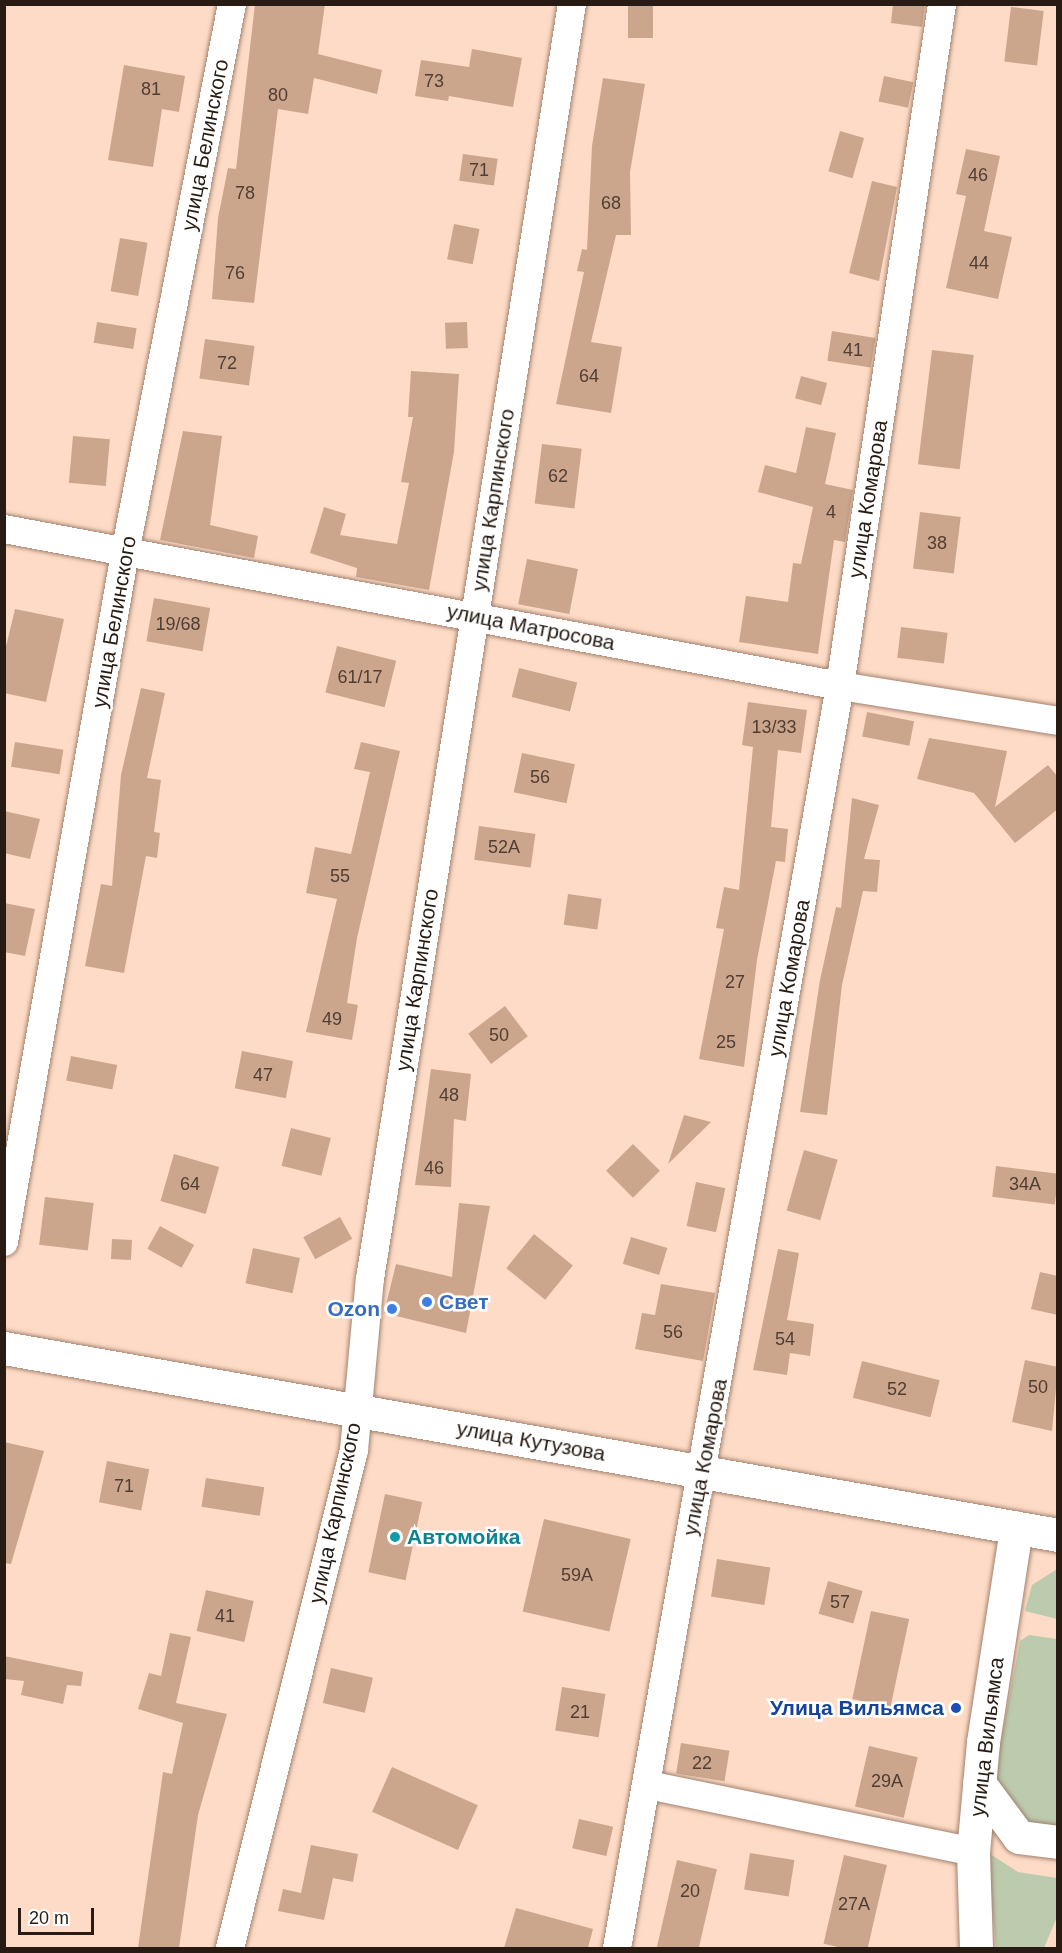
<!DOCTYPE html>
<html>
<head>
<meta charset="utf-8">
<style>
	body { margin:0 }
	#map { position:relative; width:1062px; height:1953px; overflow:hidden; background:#fedbc6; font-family:Helvetica,sans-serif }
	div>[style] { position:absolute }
	.green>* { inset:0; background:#bccbad }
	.building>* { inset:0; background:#cca58d; transform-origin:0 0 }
	.roads { filter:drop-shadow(0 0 2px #a1826f) drop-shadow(0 0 2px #a1826f) }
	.minor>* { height:28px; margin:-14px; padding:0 14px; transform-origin:14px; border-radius:14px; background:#fff }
	.tertiary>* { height:33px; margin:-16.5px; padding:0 16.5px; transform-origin:16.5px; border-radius:16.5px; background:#fff }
	.secondary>* { height:33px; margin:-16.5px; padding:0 16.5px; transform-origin:16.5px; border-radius:16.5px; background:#fff }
	.dots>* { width:16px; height:16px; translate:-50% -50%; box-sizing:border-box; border:3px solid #fff; border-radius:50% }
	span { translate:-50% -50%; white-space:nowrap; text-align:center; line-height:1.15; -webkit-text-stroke:5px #fff; paint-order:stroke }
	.number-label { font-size:18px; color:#503e32 }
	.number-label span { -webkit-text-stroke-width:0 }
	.street-label { font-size:21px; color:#271b13 }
	.shop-label { font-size:21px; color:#366cbe; font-weight:700 }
	.left { translate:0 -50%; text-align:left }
	.right { translate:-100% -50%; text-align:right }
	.culture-label { font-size:21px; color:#0d838f; font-weight:700 }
	.transit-label { font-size:21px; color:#164399; font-weight:700 }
	.frame { position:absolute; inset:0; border:6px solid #271b13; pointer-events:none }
	.scale { position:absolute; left:18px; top:1908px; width:76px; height:27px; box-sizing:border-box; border:3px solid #271b13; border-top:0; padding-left:8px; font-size:18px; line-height:21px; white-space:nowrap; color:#271b13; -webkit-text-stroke:4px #fff; paint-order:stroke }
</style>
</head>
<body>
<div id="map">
	<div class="green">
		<div style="clip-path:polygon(1057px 1569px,1057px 1619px,1025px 1611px,1032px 1585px)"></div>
		<div style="clip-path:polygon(1029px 1635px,1057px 1639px,1057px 1833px,1038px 1833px,992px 1787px,1020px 1641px)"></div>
		<div style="clip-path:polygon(987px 1852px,1018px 1872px,1057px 1878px,1057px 1917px,1044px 1948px,996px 1948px)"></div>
	</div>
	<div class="building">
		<div style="clip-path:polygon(255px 4px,325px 4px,318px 54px,382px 70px,377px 94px,314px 78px,308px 114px,278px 109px,254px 303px,212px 299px,218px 218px,228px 168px,236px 169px)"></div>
		<div style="left:628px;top:4px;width:25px;height:34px"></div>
		<div style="clip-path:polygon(893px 4px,925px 4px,922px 27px,891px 23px)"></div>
		<div style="left:1011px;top:7px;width:33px;height:55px;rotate:7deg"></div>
		<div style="clip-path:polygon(472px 49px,522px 58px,513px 107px,449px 96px,448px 101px,415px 96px,421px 60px,469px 67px)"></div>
		<div style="clip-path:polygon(124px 65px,185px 76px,179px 112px,162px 109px,153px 167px,108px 160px)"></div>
		<div style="left:884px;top:76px;width:30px;height:26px;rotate:12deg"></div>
		<div style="clip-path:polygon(603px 78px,645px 84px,630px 172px,631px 235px,616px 235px,591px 342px,622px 347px,611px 413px,556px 404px,584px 272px,577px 271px,582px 249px,587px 250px,592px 146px)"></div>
		<div style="left:840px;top:131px;width:25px;height:42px;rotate:16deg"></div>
		<div style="clip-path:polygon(966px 149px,1000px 156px,984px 231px,1012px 237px,998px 299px,946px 288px,966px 196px,956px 194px)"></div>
		<div style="left:463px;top:154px;width:35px;height:27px;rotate:8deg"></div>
		<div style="clip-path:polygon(872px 181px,897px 187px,879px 281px,849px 273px)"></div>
		<div style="left:454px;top:224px;width:26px;height:36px;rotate:11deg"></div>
		<div style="left:120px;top:238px;width:28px;height:54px;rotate:10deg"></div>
		<div style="left:97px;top:322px;width:40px;height:21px;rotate:9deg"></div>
		<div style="left:467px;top:322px;width:26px;height:22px;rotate:88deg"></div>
		<div style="left:832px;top:331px;width:44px;height:30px;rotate:9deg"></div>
		<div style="left:205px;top:339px;width:50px;height:40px;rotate:8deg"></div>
		<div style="left:932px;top:350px;width:42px;height:115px;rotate:7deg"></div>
		<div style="clip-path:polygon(411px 371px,459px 374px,454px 452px,429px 590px,356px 577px,357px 568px,310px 553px,324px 507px,346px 514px,340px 535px,397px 544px,409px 483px,401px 482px,413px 417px,408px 417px)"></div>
		<div style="left:801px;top:376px;width:27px;height:23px;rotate:15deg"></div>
		<div style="clip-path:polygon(806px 427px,836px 433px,825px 484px,853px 490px,845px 542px,834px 540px,818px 654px,739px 642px,746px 596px,788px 602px,793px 563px,801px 564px,813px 507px,758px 492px,765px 465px,796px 473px)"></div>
		<div style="clip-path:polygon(183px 431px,222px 436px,210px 525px,258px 536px,254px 558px,160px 540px)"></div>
		<div style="left:73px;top:436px;width:37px;height:47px;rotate:5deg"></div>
		<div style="left:542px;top:444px;width:40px;height:60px;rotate:7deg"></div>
		<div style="left:920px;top:512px;width:41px;height:57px;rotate:7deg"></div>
		<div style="left:527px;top:559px;width:52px;height:46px;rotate:11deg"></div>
		<div style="left:154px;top:598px;width:57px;height:44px;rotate:10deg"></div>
		<div style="clip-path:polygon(15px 609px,64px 619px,46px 702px,4px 693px,4px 655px)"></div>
		<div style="left:901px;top:627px;width:47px;height:31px;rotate:7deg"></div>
		<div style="left:337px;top:646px;width:61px;height:48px;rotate:14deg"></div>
		<div style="left:519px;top:668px;width:60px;height:30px;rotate:14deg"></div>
		<div style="clip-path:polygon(141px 688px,165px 693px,147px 778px,161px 780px,154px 832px,160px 833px,157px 858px,146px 856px,124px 973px,85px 966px,101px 884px,112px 886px,121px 775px)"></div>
		<div style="clip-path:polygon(748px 702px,807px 710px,801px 753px,778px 750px,771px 827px,788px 829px,785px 862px,776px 861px,757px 960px,744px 1067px,699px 1059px,724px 929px,716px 928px,724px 887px,739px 890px,753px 747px,742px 745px)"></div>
		<div style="left:867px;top:712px;width:48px;height:25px;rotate:11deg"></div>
		<div style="clip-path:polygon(929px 738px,1007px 751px,995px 807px,1048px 765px,1058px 777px,1058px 809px,1015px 843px,974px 793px,917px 779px)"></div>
		<div style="left:15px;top:742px;width:49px;height:25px;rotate:9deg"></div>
		<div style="clip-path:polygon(361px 742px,400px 751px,357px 938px,347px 1003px,358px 1005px,352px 1040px,306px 1032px,337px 899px,306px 893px,315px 847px,351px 854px,370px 772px,354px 769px)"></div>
		<div style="left:522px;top:753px;width:54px;height:40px;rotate:12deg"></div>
		<div style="clip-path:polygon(852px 798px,879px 805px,864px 859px,880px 860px,877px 892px,863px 891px,842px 985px,827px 1115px,800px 1112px,820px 980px,836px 907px,841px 908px)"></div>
		<div style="clip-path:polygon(4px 811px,40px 819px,30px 859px,4px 853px)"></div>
		<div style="left:479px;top:826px;width:57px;height:34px;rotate:8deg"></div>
		<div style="left:568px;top:894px;width:34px;height:31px;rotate:8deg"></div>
		<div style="clip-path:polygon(4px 903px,35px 909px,25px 956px,4px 952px)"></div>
		<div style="left:505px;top:1006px;width:38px;height:46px;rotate:53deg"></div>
		<div style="left:242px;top:1051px;width:52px;height:38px;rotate:11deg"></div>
		<div style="left:71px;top:1056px;width:47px;height:25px;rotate:11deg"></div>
		<div style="clip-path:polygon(431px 1069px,471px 1074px,466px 1121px,454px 1119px,451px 1187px,415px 1185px)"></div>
		<div style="clip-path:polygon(684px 1115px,711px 1122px,668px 1164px)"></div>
		<div style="left:291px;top:1128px;width:41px;height:39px;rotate:14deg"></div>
		<div style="left:633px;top:1144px;width:38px;height:38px;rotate:45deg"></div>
		<div style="left:804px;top:1150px;width:35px;height:63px;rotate:16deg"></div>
		<div style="left:174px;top:1154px;width:47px;height:49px;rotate:16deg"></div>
		<div style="left:996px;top:1166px;width:63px;height:31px;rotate:7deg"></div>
		<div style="left:696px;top:1182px;width:30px;height:45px;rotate:12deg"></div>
		<div style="left:45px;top:1197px;width:49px;height:48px;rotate:7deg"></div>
		<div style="clip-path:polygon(459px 1203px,490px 1206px,466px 1333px,384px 1313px,396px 1264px,452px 1277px)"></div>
		<div style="left:340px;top:1217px;width:25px;height:42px;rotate:61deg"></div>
		<div style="left:160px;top:1226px;width:39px;height:26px;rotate:29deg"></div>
		<div style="left:534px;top:1234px;width:50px;height:44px;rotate:39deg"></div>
		<div style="left:631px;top:1237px;width:38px;height:28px;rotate:17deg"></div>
		<div style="left:112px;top:1239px;width:20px;height:20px;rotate:3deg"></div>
		<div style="left:253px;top:1248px;width:48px;height:36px;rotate:12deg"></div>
		<div style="clip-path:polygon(778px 1249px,799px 1253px,787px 1320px,814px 1324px,810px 1356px,790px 1353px,787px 1375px,753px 1370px)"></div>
		<div style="clip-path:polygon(1040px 1272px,1058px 1276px,1058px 1315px,1031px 1309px)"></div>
		<div style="clip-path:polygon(661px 1284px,715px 1293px,703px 1361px,635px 1349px,642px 1313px,655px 1315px)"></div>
		<div style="clip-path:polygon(1025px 1360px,1058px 1367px,1052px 1431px,1012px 1422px)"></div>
		<div style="left:862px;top:1361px;width:80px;height:38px;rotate:14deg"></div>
		<div style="clip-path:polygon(4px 1442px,44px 1451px,11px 1564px,4px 1563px)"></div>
		<div style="left:107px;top:1461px;width:43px;height:42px;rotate:11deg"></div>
		<div style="left:206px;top:1478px;width:59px;height:29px;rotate:9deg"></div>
		<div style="left:385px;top:1494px;width:38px;height:80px;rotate:12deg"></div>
		<div style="left:544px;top:1519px;width:89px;height:95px;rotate:13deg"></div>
		<div style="left:717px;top:1559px;width:54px;height:38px;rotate:9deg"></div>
		<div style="left:828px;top:1581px;width:36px;height:34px;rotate:16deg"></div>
		<div style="left:206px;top:1590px;width:49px;height:42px;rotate:13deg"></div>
		<div style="left:871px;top:1611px;width:39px;height:90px;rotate:12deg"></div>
		<div style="clip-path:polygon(170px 1633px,191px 1637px,176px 1703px,227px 1714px,198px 1815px,179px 1948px,138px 1948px,163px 1772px,172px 1774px,183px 1723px,138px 1709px,149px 1673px,161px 1676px)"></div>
		<div style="clip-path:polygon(4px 1656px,83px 1672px,81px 1686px,67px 1685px,63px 1704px,21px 1695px,24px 1681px,4px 1679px)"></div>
		<div style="left:331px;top:1668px;width:43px;height:36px;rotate:13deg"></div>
		<div style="left:562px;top:1687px;width:44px;height:44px;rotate:9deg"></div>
		<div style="left:681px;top:1743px;width:49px;height:31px;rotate:9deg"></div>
		<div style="left:869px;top:1746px;width:50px;height:62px;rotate:13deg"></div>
		<div style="left:392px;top:1767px;width:94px;height:49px;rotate:24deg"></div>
		<div style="left:579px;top:1819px;width:35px;height:30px;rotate:13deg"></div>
		<div style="clip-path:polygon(311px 1845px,358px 1854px,353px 1882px,333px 1878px,324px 1920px,278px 1911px,283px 1889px,301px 1893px)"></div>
		<div style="left:750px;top:1853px;width:45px;height:37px;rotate:9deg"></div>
		<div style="left:844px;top:1855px;width:44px;height:91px;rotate:13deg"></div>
		<div style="left:677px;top:1860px;width:41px;height:91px;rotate:13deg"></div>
		<div style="clip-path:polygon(516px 1908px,593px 1929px,588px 1948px,504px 1948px)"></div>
	</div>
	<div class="roads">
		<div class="minor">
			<div style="left:4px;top:529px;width:851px;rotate:10.64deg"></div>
			<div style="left:840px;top:686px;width:221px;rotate:9.1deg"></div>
			<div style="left:4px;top:1242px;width:700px;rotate:-80.04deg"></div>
			<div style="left:125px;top:553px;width:559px;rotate:-78.97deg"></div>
			<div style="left:648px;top:1785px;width:332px;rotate:11.6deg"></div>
			<div style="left:230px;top:1948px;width:513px;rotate:-76.02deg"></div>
			<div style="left:354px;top:1450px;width:172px;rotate:-84.7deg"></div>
			<div style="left:370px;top:1279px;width:1291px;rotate:-81deg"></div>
			<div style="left:617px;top:1948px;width:1282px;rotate:-79.98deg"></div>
			<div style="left:840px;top:686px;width:690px;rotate:-81.49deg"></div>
		</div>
		<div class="tertiary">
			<div style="left:979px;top:1783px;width:67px;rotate:53.5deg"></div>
			<div style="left:1019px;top:1837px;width:39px;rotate:7deg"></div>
			<div style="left:976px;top:1948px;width:96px;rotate:-91.8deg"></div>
			<div style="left:973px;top:1852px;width:110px;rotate:-84.8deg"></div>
			<div style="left:983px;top:1742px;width:217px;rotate:-81.2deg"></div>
		</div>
		<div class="secondary">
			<div style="left:4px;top:1348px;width:1070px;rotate:10.06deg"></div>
		</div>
	</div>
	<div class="dots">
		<div style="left:427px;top:1302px;background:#3f7fe0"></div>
		<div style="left:392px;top:1309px;background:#3f7fe0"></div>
		<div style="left:395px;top:1537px;background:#0f9aa8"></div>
		<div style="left:956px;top:1708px;background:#1a4fb4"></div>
	</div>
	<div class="number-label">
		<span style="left:434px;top:81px">73</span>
		<span style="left:151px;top:89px">81</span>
		<span style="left:278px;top:95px">80</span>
		<span style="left:479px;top:170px">71</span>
		<span style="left:978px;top:175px">46</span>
		<span style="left:245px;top:193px">78</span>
		<span style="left:611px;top:203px">68</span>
		<span style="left:979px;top:263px">44</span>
		<span style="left:235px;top:273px">76</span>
		<span style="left:853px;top:350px">41</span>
		<span style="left:227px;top:363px">72</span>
		<span style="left:589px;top:376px">64</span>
		<span style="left:558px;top:476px">62</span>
		<span style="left:831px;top:512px">4</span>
		<span style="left:937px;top:543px">38</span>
		<span style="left:178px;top:624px">19/68</span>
		<span style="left:360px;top:677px">61/17</span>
		<span style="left:774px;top:727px">13/33</span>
		<span style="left:540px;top:777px">56</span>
		<span style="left:504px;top:847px">52А</span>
		<span style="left:340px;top:876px">55</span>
		<span style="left:735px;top:982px">27</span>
		<span style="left:332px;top:1019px">49</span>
		<span style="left:499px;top:1035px">50</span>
		<span style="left:726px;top:1042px">25</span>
		<span style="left:263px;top:1075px">47</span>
		<span style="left:449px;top:1095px">48</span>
		<span style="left:434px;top:1168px">46</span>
		<span style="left:190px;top:1184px">64</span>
		<span style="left:1025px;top:1184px">34А</span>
		<span style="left:673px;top:1332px">56</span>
		<span style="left:785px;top:1339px">54</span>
		<span style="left:1038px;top:1387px">50</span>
		<span style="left:897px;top:1389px">52</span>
		<span style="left:124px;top:1486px">71</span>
		<span style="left:577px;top:1575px">59А</span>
		<span style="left:840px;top:1602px">57</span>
		<span style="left:225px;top:1616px">41</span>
		<span style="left:580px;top:1712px">21</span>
		<span style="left:702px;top:1763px">22</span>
		<span style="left:887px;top:1781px">29А</span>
		<span style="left:690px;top:1891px">20</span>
		<span style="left:854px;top:1904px">27А</span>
	</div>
	<div class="street-label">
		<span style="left:205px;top:145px;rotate:-79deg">улица Белинского</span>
		<span style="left:868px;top:499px;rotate:-81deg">улица Комарова</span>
		<span style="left:493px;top:500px;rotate:-81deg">улица Карпинского</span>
		<span style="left:114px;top:622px;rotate:-80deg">улица Белинского</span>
		<span style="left:531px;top:627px;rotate:11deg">улица Матросова</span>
		<span style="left:789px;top:978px;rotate:-80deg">улица Комарова</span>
		<span style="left:417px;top:980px;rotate:-81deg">улица Карпинского</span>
		<span style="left:531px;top:1441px;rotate:10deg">улица Кутузова</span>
		<span style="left:705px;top:1457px;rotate:-79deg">улица Комарова</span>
		<span style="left:335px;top:1513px;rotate:-78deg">улица Карпинского</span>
		<span style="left:987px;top:1737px;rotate:-83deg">улица Вильямса</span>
	</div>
	<div class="shop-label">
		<span class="left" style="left:439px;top:1302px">Свет</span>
		<span class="right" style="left:380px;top:1309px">Ozon</span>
	</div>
	<div class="culture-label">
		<span class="left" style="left:407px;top:1537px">Автомойка</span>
	</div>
	<div class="transit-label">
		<span class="right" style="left:944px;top:1708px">Улица Вильямса</span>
	</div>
	<div class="frame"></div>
	<div class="scale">20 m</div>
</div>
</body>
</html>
